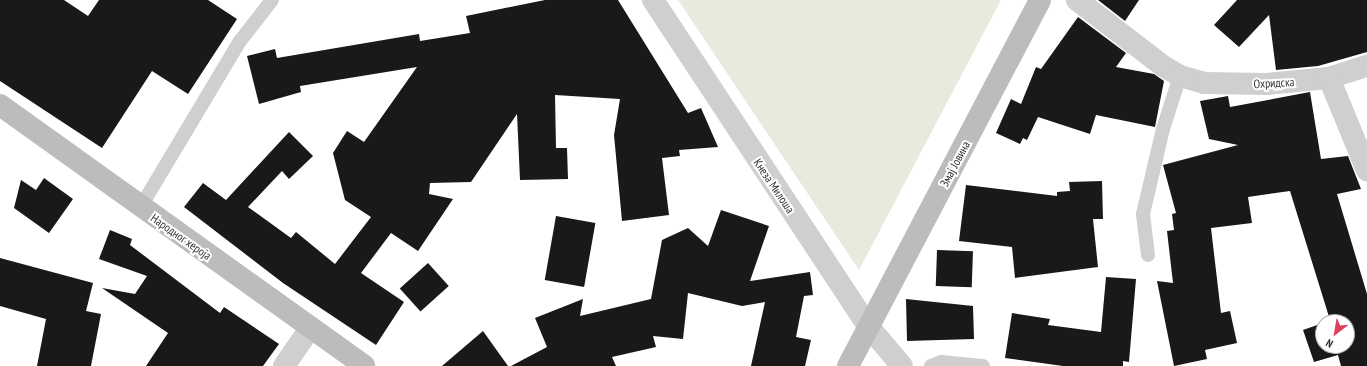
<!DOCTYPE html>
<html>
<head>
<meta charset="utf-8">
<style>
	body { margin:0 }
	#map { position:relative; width:1367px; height:366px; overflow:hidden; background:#fff; font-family:"PT Sans Narrow",sans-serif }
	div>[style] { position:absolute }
	.green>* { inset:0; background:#e7ebde }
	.building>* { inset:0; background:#191919; transform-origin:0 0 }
	.lane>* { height:14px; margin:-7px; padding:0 7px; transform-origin:7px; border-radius:7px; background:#cfcfcf }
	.street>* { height:22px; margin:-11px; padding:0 11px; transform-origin:11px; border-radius:11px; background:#cfcfcf }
	.secondary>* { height:22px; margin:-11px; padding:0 11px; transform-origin:11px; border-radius:11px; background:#bcbcbc }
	span { translate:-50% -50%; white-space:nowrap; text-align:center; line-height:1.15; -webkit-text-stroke:4px #fff; paint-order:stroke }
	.street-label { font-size:12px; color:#323232 }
	.north { position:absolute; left:1315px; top:314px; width:40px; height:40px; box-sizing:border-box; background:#fff; border:1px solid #adadad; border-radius:50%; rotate:211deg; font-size:11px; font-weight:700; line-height:16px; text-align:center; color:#323232 }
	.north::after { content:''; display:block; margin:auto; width:14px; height:18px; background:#de3f5e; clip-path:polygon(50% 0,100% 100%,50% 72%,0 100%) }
</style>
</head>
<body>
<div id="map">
	<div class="green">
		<div style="clip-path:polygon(678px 0,1001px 0,859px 270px,757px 118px)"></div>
	</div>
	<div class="building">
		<div style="clip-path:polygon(0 0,64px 0,88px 16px,99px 0,208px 0,237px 19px,188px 94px,152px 71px,102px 148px,0 81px)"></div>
		<div style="clip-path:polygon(545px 0,618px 0,688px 113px,701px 108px,718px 147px,679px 150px,680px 156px,662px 158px,669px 215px,622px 221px,614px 135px,620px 99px,555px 95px,556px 148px,567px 148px,568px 179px,520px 180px,517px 114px,471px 182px,430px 183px,429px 194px,453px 199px,418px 251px,391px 233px,361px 273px,404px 302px,376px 345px,283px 283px,184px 207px,203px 183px,226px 200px,289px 132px,313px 156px,289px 179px,282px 171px,248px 207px,291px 238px,296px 232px,335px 264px,371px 217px,345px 200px,333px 153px,347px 131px,364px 142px,417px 67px,300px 86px,301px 92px,259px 104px,247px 56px,275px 49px,277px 58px,419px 34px,420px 41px,470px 33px,466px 16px)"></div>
		<div style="clip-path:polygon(1098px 0,1139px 0,1125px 21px)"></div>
		<div style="clip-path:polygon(1237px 0,1367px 0,1367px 52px,1318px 66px,1276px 70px,1269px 15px,1239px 47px,1214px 25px)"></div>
		<div style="clip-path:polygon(1078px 17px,1126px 53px,1116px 67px,1154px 74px,1164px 81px,1155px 127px,1096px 115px,1090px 134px,1038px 117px,1027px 140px,1023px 138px,1020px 144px,996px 133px,1011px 99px,1021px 104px,1036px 67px,1041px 69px)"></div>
		<div style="clip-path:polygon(1310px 92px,1321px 159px,1348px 156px,1361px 189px,1337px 194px,1367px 294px,1367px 366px,1341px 366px,1338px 355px,1314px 362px,1303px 330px,1323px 323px,1323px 346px,1347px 346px,1347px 322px,1326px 322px,1330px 320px,1290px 191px,1248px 197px,1252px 223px,1211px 228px,1221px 313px,1230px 311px,1237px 343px,1205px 350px,1207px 359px,1174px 366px,1157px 281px,1173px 283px,1167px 231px,1174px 230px,1172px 214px,1176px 213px,1163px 165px,1238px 145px,1209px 139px,1200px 101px,1228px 96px,1230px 107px)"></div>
		<div style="clip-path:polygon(44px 178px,73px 199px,49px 233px,14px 208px,21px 180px,36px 190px)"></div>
		<div style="clip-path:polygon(1102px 181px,1103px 219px,1093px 219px,1098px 267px,1015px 278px,1012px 247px,959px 241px,966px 185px,1057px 196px,1057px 192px,1070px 191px,1069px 182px)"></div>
		<div style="clip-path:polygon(721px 210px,769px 226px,750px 281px,810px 272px,813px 295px,804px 296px,796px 337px,811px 340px,805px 366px,751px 366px,765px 302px,742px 306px,688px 293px,683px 339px,653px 336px,656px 347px,612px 357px,616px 366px,511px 366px,547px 347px,535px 318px,583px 299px,580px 316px,651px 299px,662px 240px,688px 228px,708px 246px)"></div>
		<div style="left:556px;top:216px;width:40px;height:65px;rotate:10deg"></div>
		<div style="clip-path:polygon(110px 230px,132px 239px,130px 245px,220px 313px,224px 307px,279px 344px,263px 366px,146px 366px,168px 333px,102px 288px,135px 294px,147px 276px,99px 259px)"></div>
		<div style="left:937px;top:250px;width:36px;height:36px;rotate:2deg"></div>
		<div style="clip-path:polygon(0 258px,93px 283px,86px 311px,101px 314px,91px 366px,37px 366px,46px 319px,0 306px)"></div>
		<div style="left:428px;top:263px;width:31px;height:38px;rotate:48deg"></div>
		<div style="clip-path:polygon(1106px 277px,1136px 279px,1129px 362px,1123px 361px,1123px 366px,1063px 366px,1005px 358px,1012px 313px,1050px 319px,1048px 325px,1101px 332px)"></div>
		<div style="clip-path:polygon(906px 299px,973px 306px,974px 339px,907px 341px)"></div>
		<div style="clip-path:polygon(483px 331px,508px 366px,442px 366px)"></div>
	</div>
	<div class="lane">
		<div style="left:140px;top:208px;width:195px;rotate:-59.1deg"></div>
		<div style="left:240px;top:41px;width:52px;rotate:-52deg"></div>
		<div style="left:1148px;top:255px;width:41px;rotate:-97deg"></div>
		<div style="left:1143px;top:214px;width:87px;rotate:-76.8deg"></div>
		<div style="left:1163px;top:129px;width:56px;rotate:-72.2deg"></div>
		<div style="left:931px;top:366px;width:11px;rotate:-22deg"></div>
		<div style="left:941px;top:362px;width:42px;rotate:5.4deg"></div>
	</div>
	<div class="street">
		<div style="left:653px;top:0;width:392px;rotate:56.6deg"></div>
		<div style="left:869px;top:327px;width:51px;rotate:49.8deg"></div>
		<div style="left:1077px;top:0;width:108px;rotate:37.5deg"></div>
		<div style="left:1163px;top:66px;width:20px;rotate:30deg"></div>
		<div style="left:1180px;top:76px;width:25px;rotate:16deg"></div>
		<div style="left:1204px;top:83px;width:62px;rotate:0.9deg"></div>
		<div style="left:1266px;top:84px;width:63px;rotate:-5.4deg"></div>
		<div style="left:1329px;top:78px;width:40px;rotate:-18deg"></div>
		<div style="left:1329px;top:78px;width:100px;rotate:67.6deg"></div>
		<div style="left:284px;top:366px;width:47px;rotate:-55.3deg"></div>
	</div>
	<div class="secondary">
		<div style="left:0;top:105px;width:448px;rotate:35.6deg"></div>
		<div style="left:848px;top:366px;width:413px;rotate:-62.3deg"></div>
	</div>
	<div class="street-label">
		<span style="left:1274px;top:83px;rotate:-3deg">Охридска</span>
		<span style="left:955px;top:164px;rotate:-62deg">Змај Јовина</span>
		<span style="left:774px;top:186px;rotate:56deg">Кнеза Милоша</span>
		<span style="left:181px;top:237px;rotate:35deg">Народног хероја</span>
	</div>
	<div class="north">N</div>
</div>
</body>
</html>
